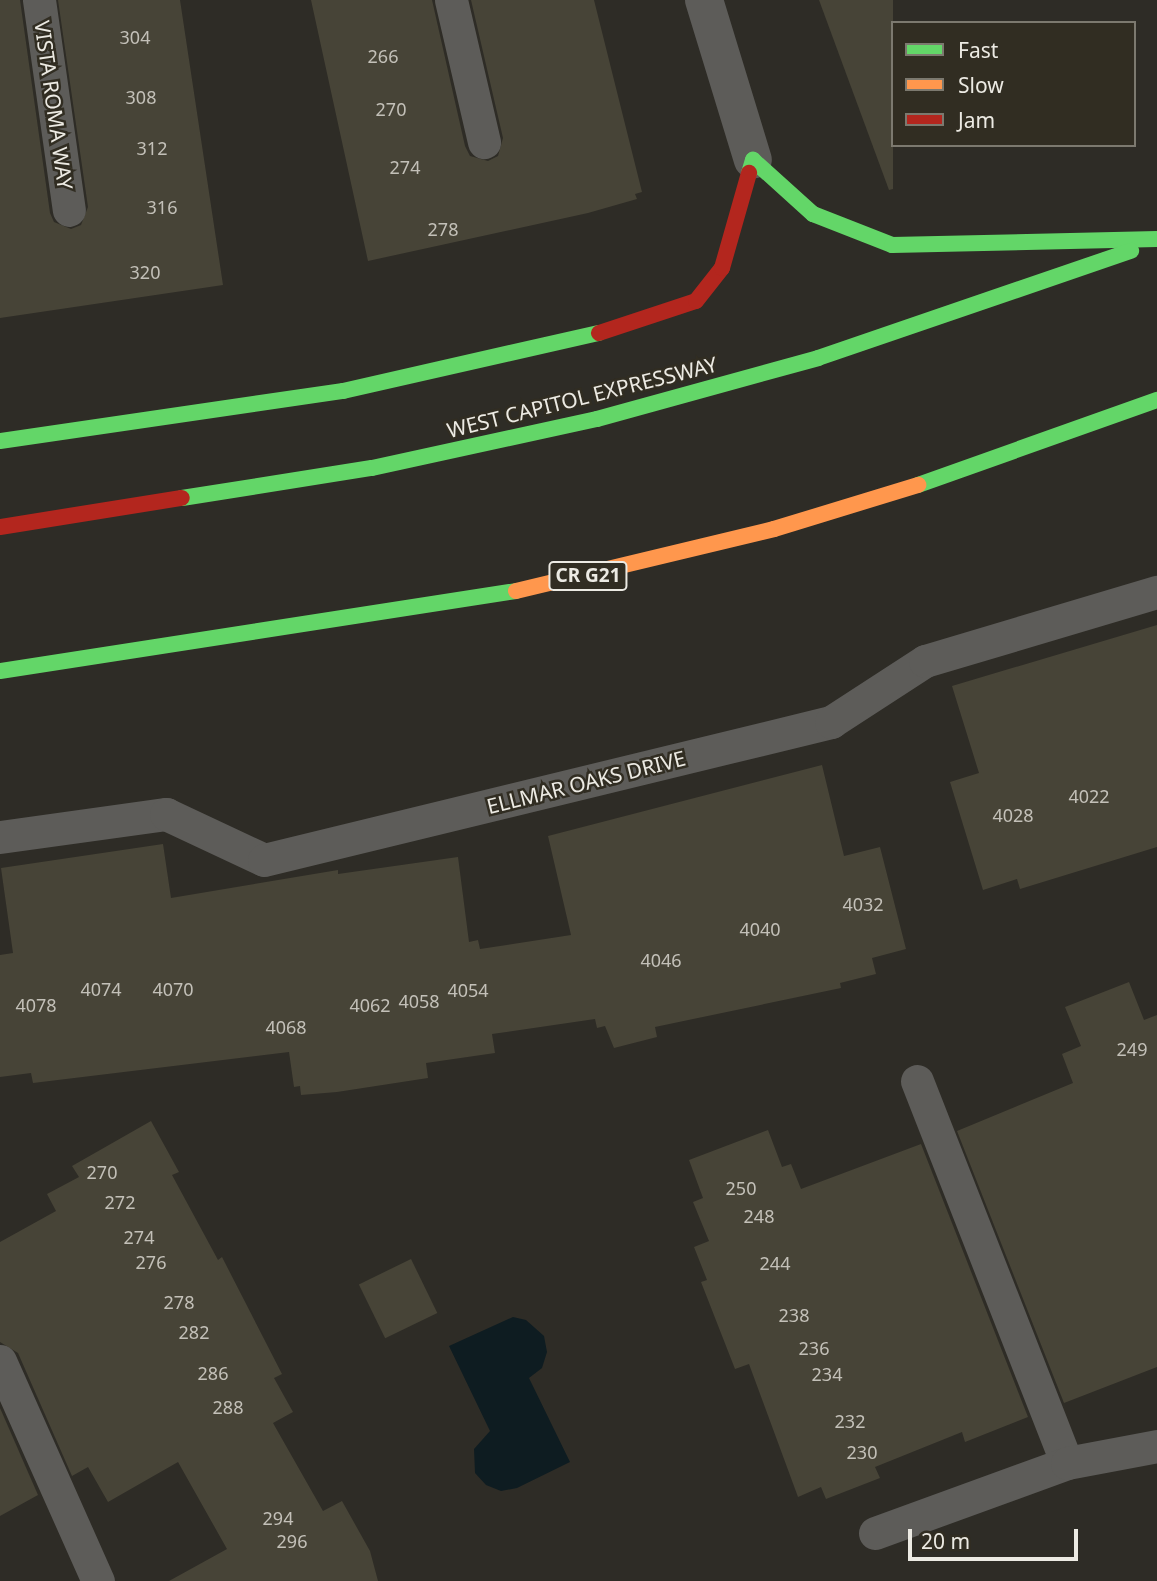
<!DOCTYPE html>
<html>
<head>
<meta charset="utf-8">
<style>
	body { margin:0 }
	#map { position:relative; width:1157px; height:1581px; overflow:hidden; background:#2e2c26; font-family:"Noto Sans",sans-serif }
	div>[style] { position:absolute }
	.water>* { inset:0; background:#0e1c21 }
	.building>* { inset:0; background:#474437; transform-origin:0 0 }
	.lane>* { height:33px; margin:-16.5px; padding:0 16.5px; transform-origin:16.5px; border-radius:16.5px; background:#5d5c59 }
	.street>* { height:38px; margin:-19px; padding:0 19px; transform-origin:19px; border-radius:19px; background:#5d5c59 }
	.fast>* { height:16px; margin:-8px; padding:0 8px; transform-origin:8px; border-radius:8px; background:#63d668 }
	.slow>* { height:16px; margin:-8px; padding:0 8px; transform-origin:8px; border-radius:8px; background:#ff974d }
	.jam>* { height:16px; margin:-8px; padding:0 8px; transform-origin:8px; border-radius:8px; background:#b3261e }
	span { translate:-50% -50%; white-space:nowrap; text-align:center; line-height:1.15; -webkit-text-stroke:5px #312d22; paint-order:stroke }
	.number-label { font-size:18px; color:#c3c0b8 }
	.number-label span { -webkit-text-stroke-width:0 }
	.shield-label span { padding:2px 5px; background:#312d22; border:2px solid; border-radius:5px; -webkit-text-stroke-width:0 }
	.shield-label { font-size:19px; color:#eceae3; font-weight:700 }
	.street-label { font-size:21px; color:#eceae3 }
	.legend { position:absolute; left:891px; top:21px; width:245px; height:126px; box-sizing:border-box; background:#312d22; border:2px solid #7c796f; margin:0; padding:9px 12px; list-style:none; font-size:21px; color:#eceae3 }
	.legend li { display:flex; align-items:center; gap:14px; height:35px }
	.legend b { width:35px; border:2px solid #7c796f }
	.scale { position:absolute; left:908px; top:1529px; width:170px; height:32px; box-sizing:border-box; border:4px solid #eceae3; border-top:0; padding-left:9px; font-size:21px; line-height:24px; white-space:nowrap; color:#eceae3; -webkit-text-stroke:5px #312d22; paint-order:stroke }
</style>
</head>
<body>
<div id="map">
	<div class="water">
		<div style="clip-path:polygon(513px 1317px,526px 1320px,544px 1336px,547px 1352px,542px 1368px,529px 1378px,570px 1462px,517px 1488px,501px 1491px,486px 1485px,475px 1473px,474px 1449px,490px 1431px,449px 1346px)"></div>
	</div>
	<div class="building">
		<div style="clip-path:polygon(0 0,20px 0,50px 213px,54px 222px,71px 229px,81px 225px,88px 207px,58px 0,180px 0,223px 285px,0 318px)"></div>
		<div style="clip-path:polygon(311px 0,432px 0,465px 146px,470px 156px,488px 161px,498px 156px,503px 138px,471px 0,594px 0,642px 192px,635px 194px,637px 199px,588px 213px,368px 261px)"></div>
		<div style="clip-path:polygon(819px 0,893px 0,893px 189px,889px 190px)"></div>
		<div style="clip-path:polygon(1157px 625px,1157px 847px,1020px 889px,1017px 879px,983px 890px,950px 782px,979px 773px,952px 686px)"></div>
		<div style="clip-path:polygon(822px 765px,844px 856px,880px 847px,906px 949px,872px 958px,876px 974px,840px 983px,841px 988px,655px 1027px,657px 1037px,614px 1048px,605px 1026px,597px 1028px,595px 1019px,492px 1034px,495px 1053px,426px 1063px,428px 1078px,337px 1092px,301px 1095px,300px 1086px,294px 1087px,289px 1052px,33px 1083px,31px 1073px,0 1077px,0 955px,13px 953px,1px 868px,163px 844px,171px 898px,338px 870px,338px 874px,458px 857px,469px 942px,478px 940px,480px 949px,571px 935px,548px 836px)"></div>
		<div style="clip-path:polygon(1129px 982px,1144px 1020px,1157px 1015px,1157px 1367px,1064px 1403px,957px 1131px,1073px 1083px,1062px 1054px,1081px 1046px,1065px 1007px)"></div>
		<div style="clip-path:polygon(151px 1121px,179px 1172px,172px 1175px,218px 1260px,222px 1257px,282px 1374px,274px 1378px,293px 1412px,273px 1423px,323px 1511px,342px 1501px,370px 1551px,378px 1581px,169px 1581px,227px 1549px,178px 1462px,108px 1502px,88px 1467px,72px 1476px,18px 1353px,0 1342px,0 1242px,56px 1211px,47px 1194px,79px 1177px,72px 1166px)"></div>
		<div style="clip-path:polygon(768px 1130px,782px 1167px,791px 1164px,801px 1189px,921px 1144px,1028px 1417px,965px 1442px,962px 1432px,875px 1467px,880px 1478px,826px 1499px,821px 1487px,798px 1497px,749px 1364px,735px 1369px,701px 1282px,707px 1280px,694px 1247px,709px 1241px,693px 1202px,703px 1198px,689px 1160px)"></div>
		<div style="left:411px;top:1259px;width:60px;height:58px;rotate:64deg"></div>
		<div style="clip-path:polygon(0 1408px,38px 1495px,0 1516px)"></div>
	</div>
	<div class="lane">
		<div style="left:39px;top:0;width:212px;rotate:81.9deg"></div>
		<div style="left:451px;top:0;width:146px;rotate:76.9deg"></div>
		<div style="left:0;top:837px;width:168px;rotate:-7.9deg"></div>
		<div style="left:166px;top:814px;width:108px;rotate:25.1deg"></div>
		<div style="left:264px;top:860px;width:584px;rotate:-13.68deg"></div>
		<div style="left:831px;top:722px;width:112px;rotate:-33deg"></div>
		<div style="left:925px;top:661px;width:242px;rotate:-16.6deg"></div>
		<div style="left:917px;top:1081px;width:410px;rotate:68.6deg"></div>
		<div style="left:0;top:1361px;width:241px;rotate:66deg"></div>
		<div style="left:875px;top:1533px;width:204px;rotate:-20deg"></div>
		<div style="left:1067px;top:1463px;width:92px;rotate:-10.7deg"></div>
	</div>
	<div class="street">
		<div style="left:704px;top:0;width:167px;rotate:73deg"></div>
	</div>
	<div class="fast">
		<div style="left:749px;top:173px;width:14px;rotate:-73deg"></div>
		<div style="left:753px;top:160px;width:81px;rotate:42deg"></div>
		<div style="left:813px;top:214px;width:85px;rotate:21.4deg"></div>
		<div style="left:892px;top:245px;width:265px;rotate:-1.3deg"></div>
		<div style="left:0;top:441px;width:347px;rotate:-8.3deg"></div>
		<div style="left:343px;top:391px;width:262px;rotate:-12.8deg"></div>
		<div style="left:918px;top:485px;width:254px;rotate:-19.6deg"></div>
		<div style="left:182px;top:498px;width:192px;rotate:-9deg"></div>
		<div style="left:372px;top:468px;width:230px;rotate:-12.3deg"></div>
		<div style="left:597px;top:419px;width:229px;rotate:-15.4deg"></div>
		<div style="left:818px;top:358px;width:331px;rotate:-18.9deg"></div>
		<div style="left:0;top:671px;width:522px;rotate:-8.81deg"></div>
	</div>
	<div class="slow">
		<div style="left:516px;top:591px;width:265px;rotate:-13.5deg"></div>
		<div style="left:774px;top:529px;width:151px;rotate:-17deg"></div>
	</div>
	<div class="jam">
		<div style="left:599px;top:333px;width:102px;rotate:-18.3deg"></div>
		<div style="left:696px;top:301px;width:42px;rotate:-51.8deg"></div>
		<div style="left:722px;top:268px;width:99px;rotate:-74.1deg"></div>
		<div style="left:0;top:527px;width:184px;rotate:-9.1deg"></div>
	</div>
	<div class="number-label">
		<span style="left:135px;top:37px">304</span>
		<span style="left:383px;top:56px">266</span>
		<span style="left:141px;top:97px">308</span>
		<span style="left:391px;top:109px">270</span>
		<span style="left:152px;top:148px">312</span>
		<span style="left:405px;top:167px">274</span>
		<span style="left:162px;top:207px">316</span>
		<span style="left:443px;top:229px">278</span>
		<span style="left:145px;top:272px">320</span>
		<span style="left:1089px;top:796px">4022</span>
		<span style="left:1013px;top:815px">4028</span>
		<span style="left:863px;top:904px">4032</span>
		<span style="left:760px;top:929px">4040</span>
		<span style="left:661px;top:960px">4046</span>
		<span style="left:101px;top:989px">4074</span>
		<span style="left:173px;top:989px">4070</span>
		<span style="left:468px;top:990px">4054</span>
		<span style="left:419px;top:1001px">4058</span>
		<span style="left:36px;top:1005px">4078</span>
		<span style="left:370px;top:1005px">4062</span>
		<span style="left:286px;top:1027px">4068</span>
		<span style="left:1132px;top:1049px">249</span>
		<span style="left:102px;top:1172px">270</span>
		<span style="left:741px;top:1188px">250</span>
		<span style="left:120px;top:1202px">272</span>
		<span style="left:759px;top:1216px">248</span>
		<span style="left:139px;top:1237px">274</span>
		<span style="left:151px;top:1262px">276</span>
		<span style="left:775px;top:1263px">244</span>
		<span style="left:179px;top:1302px">278</span>
		<span style="left:794px;top:1315px">238</span>
		<span style="left:194px;top:1332px">282</span>
		<span style="left:814px;top:1348px">236</span>
		<span style="left:213px;top:1373px">286</span>
		<span style="left:827px;top:1374px">234</span>
		<span style="left:228px;top:1407px">288</span>
		<span style="left:850px;top:1421px">232</span>
		<span style="left:862px;top:1452px">230</span>
		<span style="left:278px;top:1518px">294</span>
		<span style="left:292px;top:1541px">296</span>
	</div>
	<div class="shield-label">
		<span style="left:588px;top:576px">CR G21</span>
	</div>
	<div class="street-label">
		<span style="left:54px;top:105px;rotate:82deg">VISTA ROMA WAY</span>
		<span style="left:582px;top:397px;rotate:-14deg">WEST CAPITOL EXPRESSWAY</span>
		<span style="left:586px;top:782px;rotate:-14deg">ELLMAR OAKS DRIVE</span>
	</div>
	<ul class="legend">
	<li><b style="height:9px;background:#63d668"></b>Fast</li>
	<li><b style="height:9px;background:#ff974d"></b>Slow</li>
	<li><b style="height:9px;background:#b3261e"></b>Jam</li>
	</ul>
	<div class="scale">20 m</div>
</div>
</body>
</html>
